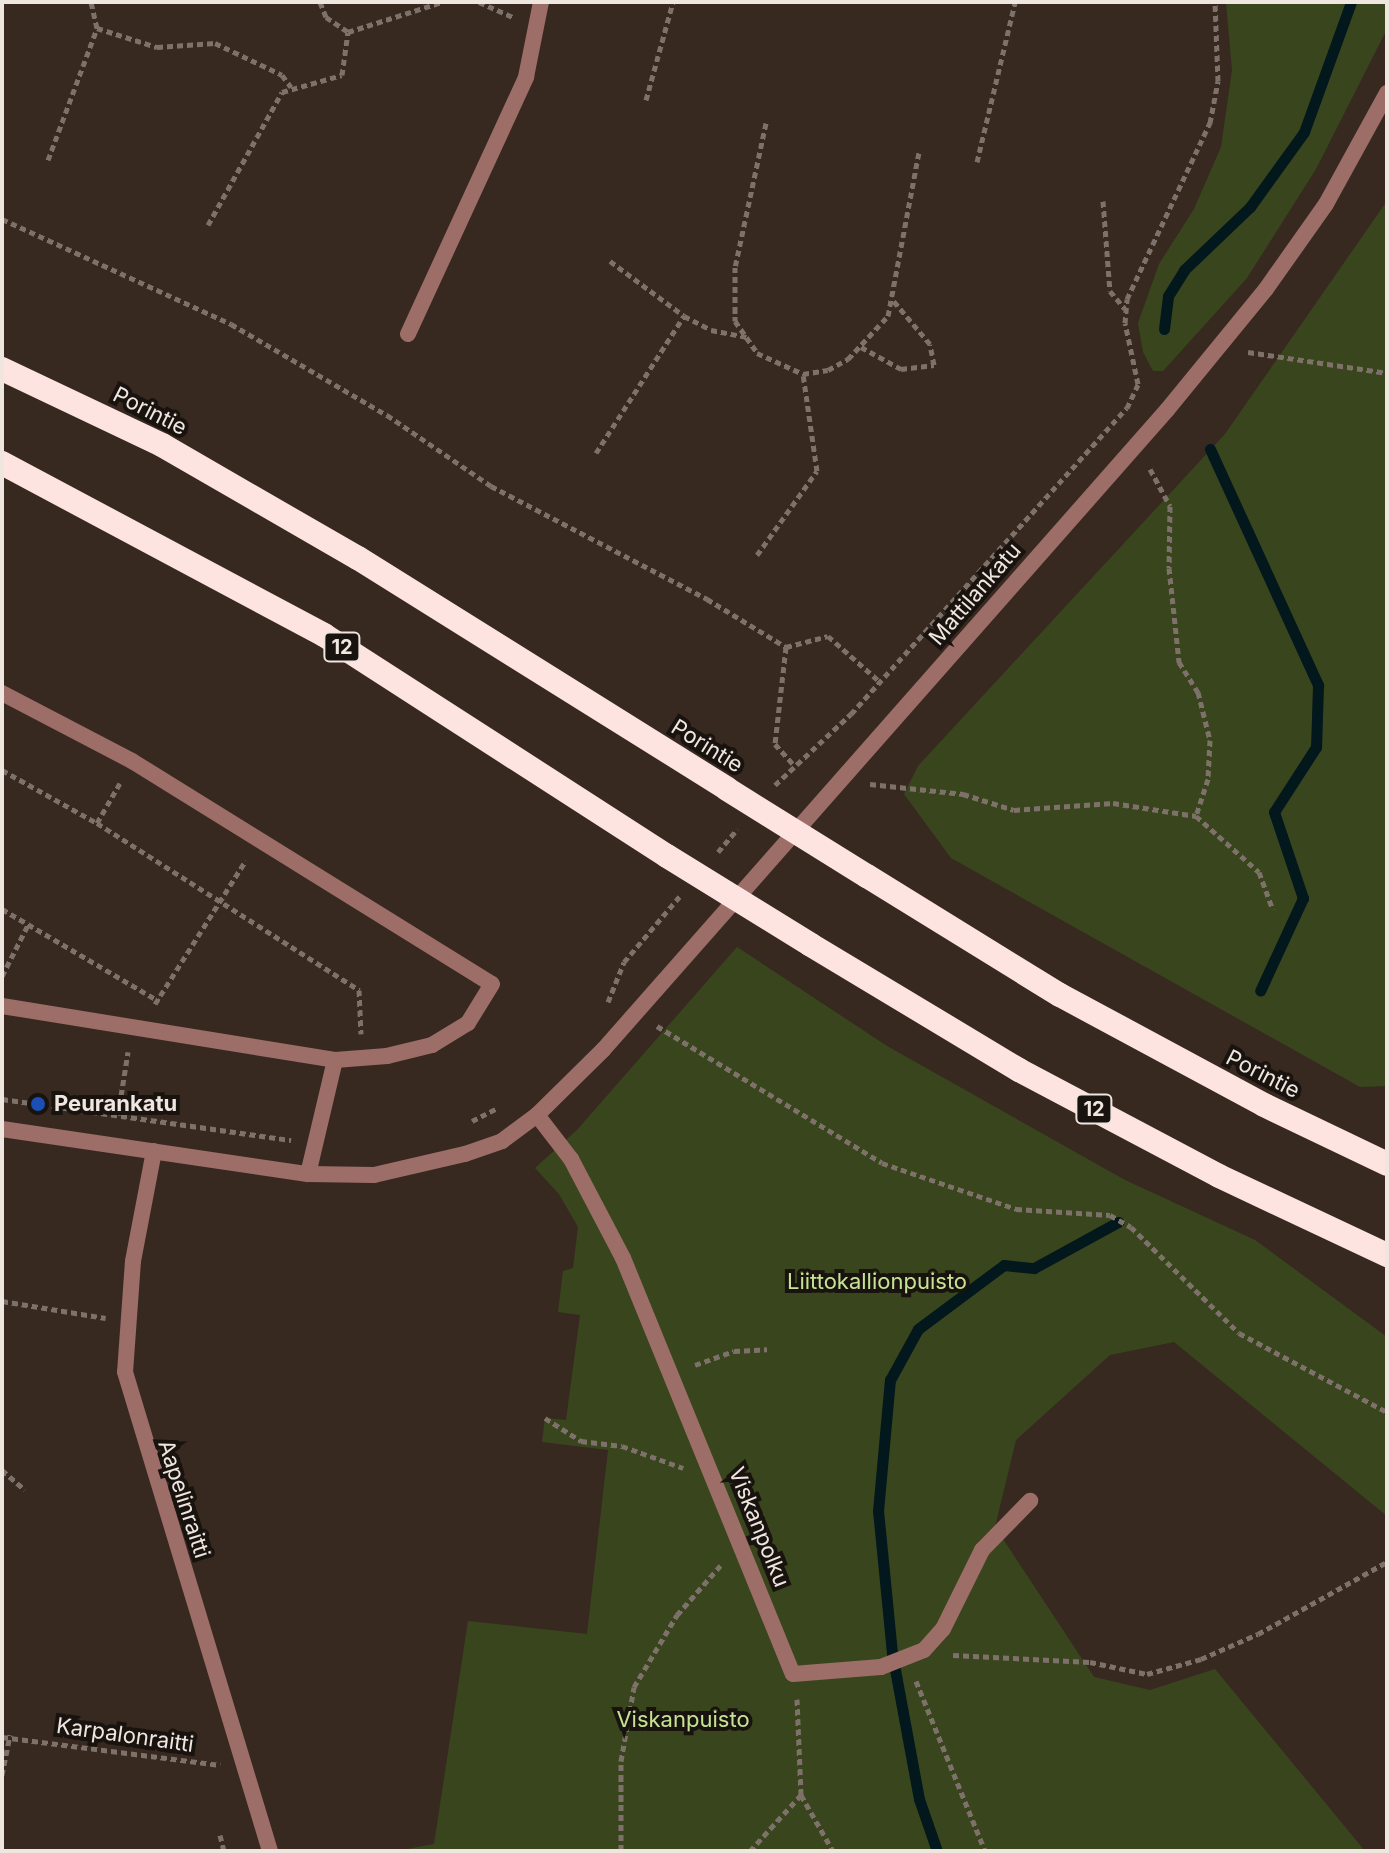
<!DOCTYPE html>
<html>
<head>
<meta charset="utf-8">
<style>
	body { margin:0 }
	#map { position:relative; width:1389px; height:1853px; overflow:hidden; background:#372920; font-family:Inter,sans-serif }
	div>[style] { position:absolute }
	.green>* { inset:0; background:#39461d }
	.stream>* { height:11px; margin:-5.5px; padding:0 5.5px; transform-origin:5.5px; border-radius:5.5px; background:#02181d }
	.path>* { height:5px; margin-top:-2.5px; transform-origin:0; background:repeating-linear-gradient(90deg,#7e7169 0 6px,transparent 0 10px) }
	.service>* { height:16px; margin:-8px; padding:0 8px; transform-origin:8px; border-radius:8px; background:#9d6d68 }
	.tertiary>* { height:16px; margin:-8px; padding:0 8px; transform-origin:8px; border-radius:8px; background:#9d6d68 }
	.motorway>* { height:24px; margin:-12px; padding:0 12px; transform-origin:12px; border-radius:12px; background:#fde4e1 }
	.motorway-bridge>* { height:24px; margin:-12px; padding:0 12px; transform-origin:12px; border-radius:12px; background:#fde4e1 }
	.dots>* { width:22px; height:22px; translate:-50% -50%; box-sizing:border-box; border:4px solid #19130f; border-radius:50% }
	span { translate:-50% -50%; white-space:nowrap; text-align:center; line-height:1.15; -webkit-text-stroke:8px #19130f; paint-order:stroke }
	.shield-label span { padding:2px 6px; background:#19130f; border:2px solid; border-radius:6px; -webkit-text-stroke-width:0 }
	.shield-label { font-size:20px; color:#f0e6e0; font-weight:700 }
	.street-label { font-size:22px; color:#f0e6e0 }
	.poi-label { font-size:22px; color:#f0e6e0; font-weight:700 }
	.left { translate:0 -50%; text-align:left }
	.park-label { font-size:22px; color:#c6e293 }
	.frame { position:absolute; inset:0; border:4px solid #f0e6e0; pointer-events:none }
</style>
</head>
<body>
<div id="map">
	<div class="green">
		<div style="clip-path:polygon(1226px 2px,1387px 2px,1387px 29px,1316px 169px,1247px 278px,1163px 371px,1153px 371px,1143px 352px,1138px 323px,1159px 264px,1194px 209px,1221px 147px,1232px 70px)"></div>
		<div style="clip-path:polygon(1387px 201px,1387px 1086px,1360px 1087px,951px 858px,904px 794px,918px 766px,1225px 434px)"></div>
		<div style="clip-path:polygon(737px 947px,887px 1046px,1125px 1180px,1255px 1240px,1387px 1337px,1387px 1516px,1174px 1342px,1110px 1355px,1016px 1440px,995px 1527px,1094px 1677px,1150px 1690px,1215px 1669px,1365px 1851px,397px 1851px,434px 1844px,468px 1621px,587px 1634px,608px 1450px,542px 1442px,545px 1418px,566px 1420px,580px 1315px,558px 1312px,563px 1271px,573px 1268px,578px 1227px,559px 1194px,535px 1168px,577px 1130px)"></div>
	</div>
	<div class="stream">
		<div style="left:1164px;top:329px;width:33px;rotate:-83deg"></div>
		<div style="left:1168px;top:296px;width:31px;rotate:-58deg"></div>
		<div style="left:1184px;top:270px;width:91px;rotate:-43.7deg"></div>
		<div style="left:1250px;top:207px;width:92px;rotate:-54.2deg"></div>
		<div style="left:1304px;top:132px;width:138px;rotate:-70.1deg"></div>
		<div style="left:1210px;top:449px;width:260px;rotate:65.4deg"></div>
		<div style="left:1318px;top:685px;width:62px;rotate:91.8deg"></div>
		<div style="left:1316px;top:747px;width:77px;rotate:122.9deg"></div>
		<div style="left:1274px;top:812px;width:91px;rotate:71.4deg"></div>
		<div style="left:1303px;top:898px;width:102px;rotate:114.8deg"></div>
		<div style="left:937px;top:1851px;width:55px;rotate:-109.1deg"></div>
		<div style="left:919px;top:1799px;width:148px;rotate:-100.5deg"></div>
		<div style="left:892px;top:1653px;width:143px;rotate:-95.6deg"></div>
		<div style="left:878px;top:1511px;width:132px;rotate:-84.8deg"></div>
		<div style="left:890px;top:1380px;width:58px;rotate:-61.2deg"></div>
		<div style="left:918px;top:1329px;width:107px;rotate:-36.7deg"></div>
		<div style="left:1004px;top:1265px;width:30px;rotate:6deg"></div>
		<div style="left:1034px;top:1268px;width:96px;rotate:-28.7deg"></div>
	</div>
	<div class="path">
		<div style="left:320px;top:2px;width:16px;rotate:68deg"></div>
		<div style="left:326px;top:17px;width:27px;rotate:34deg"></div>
		<div style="left:479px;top:2px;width:37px;rotate:24deg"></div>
		<div style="left:97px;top:28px;width:63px;rotate:17.6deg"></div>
		<div style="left:157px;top:47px;width:58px;rotate:-3.9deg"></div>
		<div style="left:215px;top:43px;width:74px;rotate:25.5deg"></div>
		<div style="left:282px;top:75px;width:15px;rotate:53deg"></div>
		<div style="left:646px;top:100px;width:102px;rotate:-74.6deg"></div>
		<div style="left:766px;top:123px;width:147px;rotate:102.1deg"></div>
		<div style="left:735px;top:267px;width:54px;rotate:90deg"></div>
		<div style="left:735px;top:321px;width:39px;rotate:55deg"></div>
		<div style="left:757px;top:353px;width:51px;rotate:24.5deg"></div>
		<div style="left:803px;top:374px;width:25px;rotate:-9deg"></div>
		<div style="left:828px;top:370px;width:23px;rotate:-29deg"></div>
		<div style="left:848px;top:359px;width:59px;rotate:-47.1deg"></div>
		<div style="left:888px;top:316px;width:167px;rotate:-79.3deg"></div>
		<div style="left:48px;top:160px;width:141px;rotate:-69.6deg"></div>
		<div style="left:97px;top:28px;width:27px;rotate:-103deg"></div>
		<div style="left:977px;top:162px;width:164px;rotate:-76.6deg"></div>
		<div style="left:1103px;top:201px;width:90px;rotate:85.6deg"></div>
		<div style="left:1110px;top:291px;width:23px;rotate:50deg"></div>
		<div style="left:2px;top:219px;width:252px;rotate:24.6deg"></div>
		<div style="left:231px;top:324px;width:181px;rotate:30.3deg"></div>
		<div style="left:387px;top:415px;width:126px;rotate:34.3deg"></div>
		<div style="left:491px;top:486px;width:244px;rotate:27.6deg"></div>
		<div style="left:707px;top:599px;width:92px;rotate:31.3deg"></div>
		<div style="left:786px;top:647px;width:98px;rotate:96.5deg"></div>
		<div style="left:775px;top:744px;width:27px;rotate:48deg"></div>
		<div style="left:208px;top:225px;width:152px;rotate:-60.9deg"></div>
		<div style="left:282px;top:92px;width:62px;rotate:-15.8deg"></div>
		<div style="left:342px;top:75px;width:43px;rotate:-82.1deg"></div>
		<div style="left:348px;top:32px;width:99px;rotate:-17.7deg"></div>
		<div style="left:610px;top:261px;width:92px;rotate:36.6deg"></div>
		<div style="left:861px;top:347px;width:46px;rotate:28.8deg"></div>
		<div style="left:901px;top:369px;width:33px;rotate:-7deg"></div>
		<div style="left:934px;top:365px;width:21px;rotate:-101deg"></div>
		<div style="left:930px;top:344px;width:60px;rotate:-130.3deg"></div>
		<div style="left:1248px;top:352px;width:141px;rotate:8.6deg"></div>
		<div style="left:596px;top:453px;width:163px;rotate:-57.3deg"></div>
		<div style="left:684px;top:316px;width:30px;rotate:27deg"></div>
		<div style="left:711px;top:330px;width:36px;rotate:11deg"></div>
		<div style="left:1150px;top:469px;width:42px;rotate:61.6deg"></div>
		<div style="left:1170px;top:506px;width:62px;rotate:90.9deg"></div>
		<div style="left:1169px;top:568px;width:95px;rotate:83.9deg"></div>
		<div style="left:1179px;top:662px;width:36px;rotate:58deg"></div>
		<div style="left:1198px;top:692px;width:49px;rotate:76deg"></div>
		<div style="left:1210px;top:740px;width:39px;rotate:93deg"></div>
		<div style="left:1208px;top:779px;width:39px;rotate:108deg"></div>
		<div style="left:757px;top:555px;width:103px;rotate:-54.5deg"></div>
		<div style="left:817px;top:471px;width:98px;rotate:-98.2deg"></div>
		<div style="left:786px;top:647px;width:43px;rotate:-14.7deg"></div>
		<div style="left:828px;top:636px;width:69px;rotate:41.5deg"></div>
		<div style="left:2px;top:770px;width:109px;rotate:29.2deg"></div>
		<div style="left:97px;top:823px;width:311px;rotate:32.5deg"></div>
		<div style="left:359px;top:990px;width:44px;rotate:87.4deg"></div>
		<div style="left:870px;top:784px;width:94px;rotate:6.1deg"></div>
		<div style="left:963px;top:794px;width:53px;rotate:17.4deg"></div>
		<div style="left:1014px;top:810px;width:99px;rotate:-4deg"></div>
		<div style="left:1113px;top:803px;width:84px;rotate:8.9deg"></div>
		<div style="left:1196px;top:816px;width:84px;rotate:41.6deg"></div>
		<div style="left:1259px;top:872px;width:40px;rotate:69.8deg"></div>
		<div style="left:775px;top:785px;width:104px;rotate:-43.1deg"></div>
		<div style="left:851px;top:714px;width:412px;rotate:-48deg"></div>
		<div style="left:1127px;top:408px;width:26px;rotate:-65deg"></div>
		<div style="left:1138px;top:384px;width:62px;rotate:-102deg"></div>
		<div style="left:1125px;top:323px;width:24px;rotate:-85deg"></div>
		<div style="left:1127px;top:299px;width:195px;rotate:-64.8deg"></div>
		<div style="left:1210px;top:123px;width:43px;rotate:-79.2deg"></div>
		<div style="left:1218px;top:81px;width:79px;rotate:-92.2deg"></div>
		<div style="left:97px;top:823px;width:46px;rotate:-60.1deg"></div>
		<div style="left:718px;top:852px;width:30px;rotate:-50deg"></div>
		<div style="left:2px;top:909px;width:182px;rotate:30.4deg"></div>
		<div style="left:2px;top:976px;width:59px;rotate:-63deg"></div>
		<div style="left:608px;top:1002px;width:43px;rotate:-68.2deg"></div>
		<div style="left:624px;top:962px;width:87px;rotate:-49.7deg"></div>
		<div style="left:155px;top:1004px;width:170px;rotate:-57.7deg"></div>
		<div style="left:657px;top:1026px;width:263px;rotate:31.3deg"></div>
		<div style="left:882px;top:1163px;width:142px;rotate:18.9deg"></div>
		<div style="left:1016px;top:1209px;width:94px;rotate:3.7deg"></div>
		<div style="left:1110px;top:1215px;width:24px;rotate:30deg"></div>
		<div style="left:1131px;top:1227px;width:151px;rotate:44.5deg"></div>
		<div style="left:1239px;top:1333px;width:168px;rotate:28.1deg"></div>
		<div style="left:2px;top:1099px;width:292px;rotate:8.1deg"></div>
		<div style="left:118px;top:1115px;width:64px;rotate:-81deg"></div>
		<div style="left:472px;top:1121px;width:30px;rotate:-27deg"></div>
		<div style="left:2px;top:1301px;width:105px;rotate:9.3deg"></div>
		<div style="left:695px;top:1365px;width:41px;rotate:-19.7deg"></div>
		<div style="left:734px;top:1351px;width:33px;rotate:-3deg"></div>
		<div style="left:545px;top:1418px;width:43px;rotate:32.6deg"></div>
		<div style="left:581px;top:1441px;width:41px;rotate:7deg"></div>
		<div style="left:622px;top:1446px;width:65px;rotate:19.8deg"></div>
		<div style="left:2px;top:1470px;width:30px;rotate:41deg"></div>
		<div style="left:953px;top:1655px;width:137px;rotate:2.9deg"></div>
		<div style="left:1090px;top:1662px;width:58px;rotate:11.9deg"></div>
		<div style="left:1147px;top:1674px;width:56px;rotate:-15.5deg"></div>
		<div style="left:1201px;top:1659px;width:62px;rotate:-23.7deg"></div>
		<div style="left:1258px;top:1634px;width:148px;rotate:-29.2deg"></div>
		<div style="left:916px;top:1681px;width:183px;rotate:67.9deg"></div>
		<div style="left:797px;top:1699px;width:96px;rotate:87.6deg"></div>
		<div style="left:801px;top:1795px;width:64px;rotate:60.3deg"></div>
		<div style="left:2px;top:1737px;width:220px;rotate:7.3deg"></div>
		<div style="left:2px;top:1775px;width:41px;rotate:-78.7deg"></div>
		<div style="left:220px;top:1835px;width:16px;rotate:76deg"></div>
		<div style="left:621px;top:1851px;width:90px;rotate:-90deg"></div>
		<div style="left:621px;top:1761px;width:75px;rotate:-80deg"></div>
		<div style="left:634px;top:1687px;width:84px;rotate:-59.2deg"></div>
		<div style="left:677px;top:1615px;width:67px;rotate:-48.7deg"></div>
		<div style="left:750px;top:1851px;width:76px;rotate:-47.7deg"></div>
	</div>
	<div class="service">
		<div style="left:408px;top:334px;width:283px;rotate:-65.3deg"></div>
		<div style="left:526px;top:77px;width:76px;rotate:-78.7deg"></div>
		<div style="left:2px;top:693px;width:147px;rotate:27.6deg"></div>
		<div style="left:132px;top:761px;width:423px;rotate:31.8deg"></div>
		<div style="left:492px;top:984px;width:46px;rotate:121.6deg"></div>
		<div style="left:468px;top:1023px;width:42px;rotate:148.6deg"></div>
		<div style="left:432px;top:1045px;width:46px;rotate:166.3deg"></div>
		<div style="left:387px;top:1056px;width:52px;rotate:175.6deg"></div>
		<div style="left:335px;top:1060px;width:117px;rotate:103.3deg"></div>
		<div style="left:2px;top:1006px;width:337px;rotate:9.2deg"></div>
		<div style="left:537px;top:1115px;width:56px;rotate:52.3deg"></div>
		<div style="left:571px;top:1159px;width:112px;rotate:62.3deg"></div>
		<div style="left:623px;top:1258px;width:449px;rotate:67.8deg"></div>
		<div style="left:793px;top:1674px;width:88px;rotate:-4.5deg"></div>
		<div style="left:881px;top:1667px;width:46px;rotate:-21.6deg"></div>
		<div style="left:924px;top:1650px;width:28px;rotate:-48deg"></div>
		<div style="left:943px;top:1629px;width:88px;rotate:-63.7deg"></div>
		<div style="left:982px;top:1550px;width:69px;rotate:-45.6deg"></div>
		<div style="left:154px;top:1151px;width:112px;rotate:100.8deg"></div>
		<div style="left:133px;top:1261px;width:111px;rotate:94.1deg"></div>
		<div style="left:125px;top:1372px;width:500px;rotate:73.16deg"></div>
	</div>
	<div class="tertiary">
		<div style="left:2px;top:1129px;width:309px;rotate:8.4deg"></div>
		<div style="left:308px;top:1174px;width:66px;rotate:0.9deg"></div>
		<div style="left:374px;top:1175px;width:93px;rotate:-13deg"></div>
		<div style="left:465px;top:1154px;width:39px;rotate:-19deg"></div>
		<div style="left:502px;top:1141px;width:44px;rotate:-36.6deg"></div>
		<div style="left:537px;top:1115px;width:93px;rotate:-44.6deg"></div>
		<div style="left:603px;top:1050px;width:853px;rotate:-48.61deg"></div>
		<div style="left:1167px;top:410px;width:156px;rotate:-50.7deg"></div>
		<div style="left:1266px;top:289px;width:104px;rotate:-54.8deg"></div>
		<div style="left:1326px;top:204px;width:127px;rotate:-61.2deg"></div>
	</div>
	<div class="motorway">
		<div style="left:2px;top:369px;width:177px;rotate:25.4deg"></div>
		<div style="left:162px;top:445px;width:226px;rotate:30deg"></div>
		<div style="left:358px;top:558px;width:435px;rotate:32deg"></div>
		<div style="left:2px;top:463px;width:365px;rotate:28.1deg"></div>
		<div style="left:324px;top:635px;width:408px;rotate:32.8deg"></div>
		<div style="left:867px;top:876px;width:227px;rotate:31.7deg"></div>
		<div style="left:1060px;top:995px;width:232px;rotate:28.3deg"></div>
		<div style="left:1264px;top:1105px;width:136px;rotate:25.6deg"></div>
		<div style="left:811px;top:945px;width:243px;rotate:31deg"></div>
		<div style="left:1019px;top:1070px;width:226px;rotate:27.9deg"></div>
		<div style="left:1219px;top:1176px;width:186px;rotate:25.2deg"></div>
	</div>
	<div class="motorway-bridge">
		<div style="left:727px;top:789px;width:165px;rotate:31.9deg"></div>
		<div style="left:667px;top:856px;width:169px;rotate:31.7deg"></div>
	</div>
	<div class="dots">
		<div style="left:38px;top:1104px;background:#1a4fb4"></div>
	</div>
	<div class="shield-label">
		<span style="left:342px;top:647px">12</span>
		<span style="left:1094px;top:1109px">12</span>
	</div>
	<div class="street-label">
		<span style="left:150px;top:411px;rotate:27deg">Porintie</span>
		<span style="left:975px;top:594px;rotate:-49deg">Mattilankatu</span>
		<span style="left:707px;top:746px;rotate:32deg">Porintie</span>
		<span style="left:1263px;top:1074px;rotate:27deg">Porintie</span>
		<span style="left:184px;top:1499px;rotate:72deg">Aapelinraitti</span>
		<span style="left:759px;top:1527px;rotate:68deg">Viskanpolku</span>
		<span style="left:125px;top:1735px;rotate:8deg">Karpalonraitti</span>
	</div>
	<div class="poi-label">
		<span class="left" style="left:54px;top:1104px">Peurankatu</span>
	</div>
	<div class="park-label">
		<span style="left:877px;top:1282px">Liittokallionpuisto</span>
		<span style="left:683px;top:1720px">Viskanpuisto</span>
	</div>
	<div class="frame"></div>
</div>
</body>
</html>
